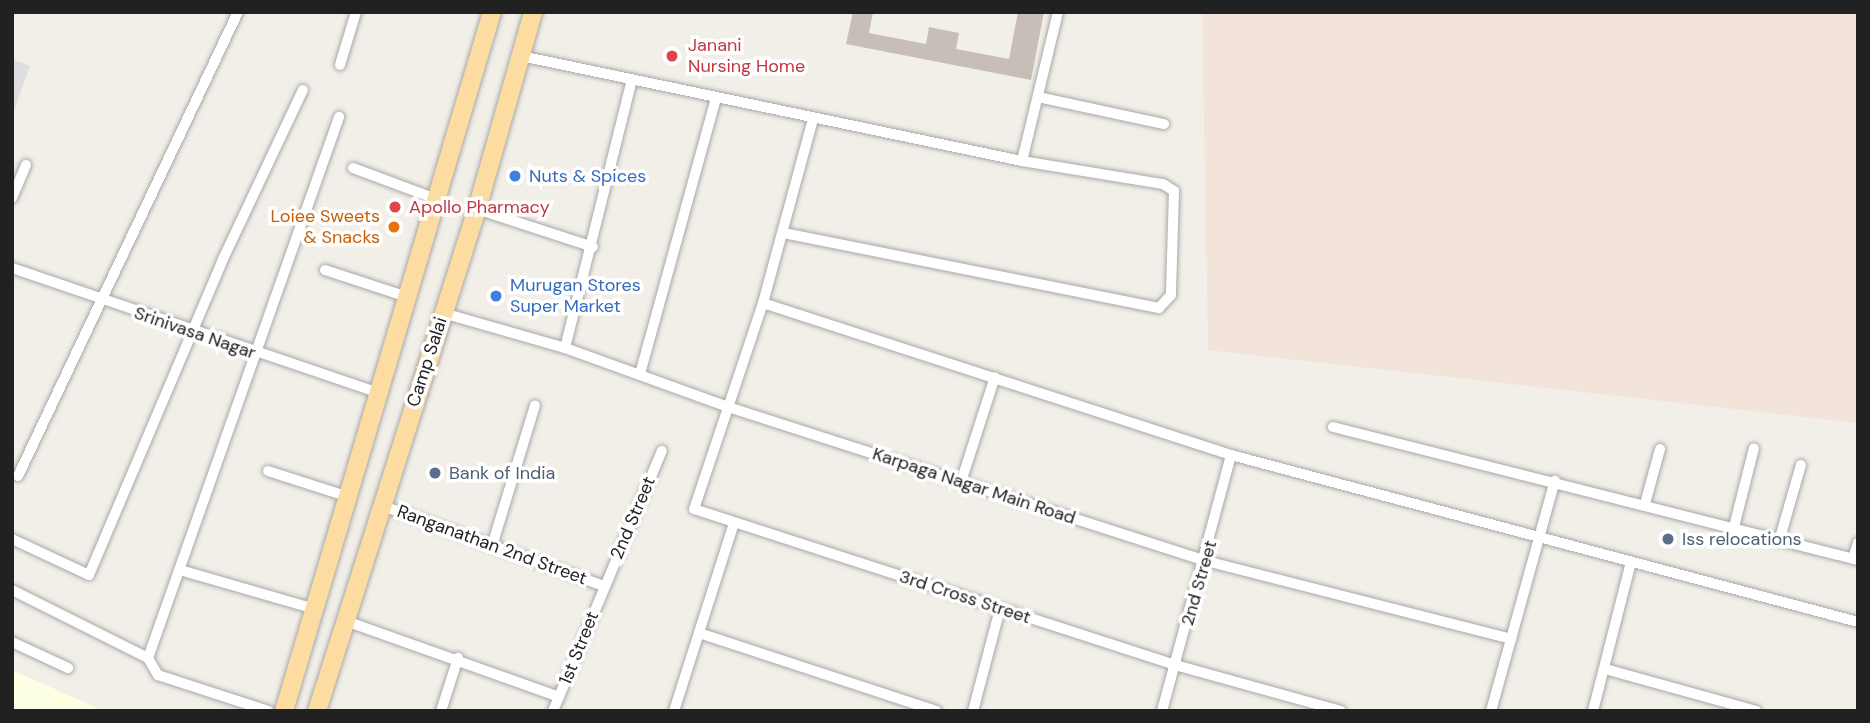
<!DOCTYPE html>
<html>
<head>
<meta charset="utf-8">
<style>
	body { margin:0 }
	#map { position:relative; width:1870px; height:723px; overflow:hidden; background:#f1efe8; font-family:"DM Sans",sans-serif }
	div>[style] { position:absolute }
	.residential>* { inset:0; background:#dfdede }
	.education>* { inset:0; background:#fdffe3 }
	.military>* { inset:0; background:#f3e4db }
	.building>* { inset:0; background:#c6beb7 }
	.roads { filter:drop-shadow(0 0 2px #a8a8a8) drop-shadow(0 0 2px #a8a8a8) }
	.street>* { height:10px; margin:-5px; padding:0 5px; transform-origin:5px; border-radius:5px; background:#fff }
	.primary>* { height:18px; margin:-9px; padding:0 9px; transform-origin:9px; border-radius:9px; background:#fddca1 }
	.dots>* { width:19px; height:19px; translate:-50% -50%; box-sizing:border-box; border:4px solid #fff; border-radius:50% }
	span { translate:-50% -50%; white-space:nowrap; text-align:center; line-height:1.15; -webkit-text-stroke:7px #fff; paint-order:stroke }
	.health-label { font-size:18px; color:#be3a42 }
	.left { translate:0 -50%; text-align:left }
	.shop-label { font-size:18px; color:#366cbe }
	.food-label { font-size:18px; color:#c56008 }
	.right { translate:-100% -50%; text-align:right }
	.street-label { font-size:18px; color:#212121 }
	.service-label { font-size:18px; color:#4e5e75 }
	.frame { position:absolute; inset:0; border:14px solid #212121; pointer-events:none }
</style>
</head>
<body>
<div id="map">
	<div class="residential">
		<div style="clip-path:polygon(12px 59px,30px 66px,12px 116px)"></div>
	</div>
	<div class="education">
		<div style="clip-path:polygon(12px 670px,104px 711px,12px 711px)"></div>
	</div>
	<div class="military">
		<div style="clip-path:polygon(1202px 12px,1858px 12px,1858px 423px,1208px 350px)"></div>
	</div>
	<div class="building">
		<div style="clip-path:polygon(853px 12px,873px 12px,869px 33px,926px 44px,929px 27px,959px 33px,956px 49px,1009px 59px,1018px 12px,1044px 12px,1031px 80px,846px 44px)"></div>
	</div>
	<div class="roads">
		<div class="street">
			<div style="left:521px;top:56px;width:512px;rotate:11.84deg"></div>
			<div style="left:1022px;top:161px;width:143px;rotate:9.3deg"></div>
			<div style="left:1163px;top:184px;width:13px;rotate:32deg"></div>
			<div style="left:1174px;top:191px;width:104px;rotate:91.7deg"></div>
			<div style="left:1171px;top:295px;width:18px;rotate:133deg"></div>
			<div style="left:1159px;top:308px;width:383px;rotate:-168.7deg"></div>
			<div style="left:340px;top:65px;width:55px;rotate:-73.2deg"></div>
			<div style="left:1038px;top:97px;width:129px;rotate:12.1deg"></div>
			<div style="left:813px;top:119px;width:191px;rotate:105.2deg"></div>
			<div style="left:763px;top:303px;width:217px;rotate:108.5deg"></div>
			<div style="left:694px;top:509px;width:506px;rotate:17.97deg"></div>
			<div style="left:1175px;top:665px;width:172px;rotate:15.5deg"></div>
			<div style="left:1022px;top:161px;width:153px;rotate:-76.4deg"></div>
			<div style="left:353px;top:168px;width:92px;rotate:20.4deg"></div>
			<div style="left:12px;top:198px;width:36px;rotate:-67deg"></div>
			<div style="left:477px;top:209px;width:122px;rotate:18.1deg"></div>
			<div style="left:12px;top:268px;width:389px;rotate:18.8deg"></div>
			<div style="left:325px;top:270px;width:89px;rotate:18.2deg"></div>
			<div style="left:763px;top:303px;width:492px;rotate:18deg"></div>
			<div style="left:1231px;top:455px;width:649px;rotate:14.91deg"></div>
			<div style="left:443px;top:313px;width:127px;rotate:16deg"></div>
			<div style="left:565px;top:348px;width:170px;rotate:19.9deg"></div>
			<div style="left:725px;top:406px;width:505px;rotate:17.86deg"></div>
			<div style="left:1206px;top:561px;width:315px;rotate:14.3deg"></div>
			<div style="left:565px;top:348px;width:276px;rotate:-76deg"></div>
			<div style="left:640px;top:374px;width:286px;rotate:-74.6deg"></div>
			<div style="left:1333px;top:427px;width:542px;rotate:14.22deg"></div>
			<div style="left:268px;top:471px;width:85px;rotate:17.8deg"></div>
			<div style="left:18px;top:476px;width:514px;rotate:-64.63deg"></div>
			<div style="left:961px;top:482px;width:110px;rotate:-72.1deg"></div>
			<div style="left:1645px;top:504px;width:57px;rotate:-74.7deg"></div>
			<div style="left:380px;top:505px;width:238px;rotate:19.9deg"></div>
			<div style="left:1734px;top:527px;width:81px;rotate:-75.8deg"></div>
			<div style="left:1780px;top:538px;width:76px;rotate:-74deg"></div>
			<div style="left:12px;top:539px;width:85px;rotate:25.1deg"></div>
			<div style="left:89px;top:575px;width:343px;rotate:-67deg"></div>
			<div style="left:223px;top:259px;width:187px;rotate:-64.7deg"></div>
			<div style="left:492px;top:546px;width:147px;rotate:-73deg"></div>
			<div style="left:1853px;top:558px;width:16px;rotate:-72deg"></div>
			<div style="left:180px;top:570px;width:141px;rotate:16.1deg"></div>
			<div style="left:12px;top:590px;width:152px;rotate:26.6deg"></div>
			<div style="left:148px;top:658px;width:20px;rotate:60deg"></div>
			<div style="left:158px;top:675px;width:116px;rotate:18.1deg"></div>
			<div style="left:343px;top:620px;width:229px;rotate:19.6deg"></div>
			<div style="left:699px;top:633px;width:250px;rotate:18.2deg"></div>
			<div style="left:12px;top:642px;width:62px;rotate:24.9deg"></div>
			<div style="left:148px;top:658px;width:574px;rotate:-70.55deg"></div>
			<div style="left:1605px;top:669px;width:157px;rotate:15.5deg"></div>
			<div style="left:441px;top:711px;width:56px;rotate:-72.2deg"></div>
			<div style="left:553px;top:711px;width:282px;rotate:-67.3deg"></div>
			<div style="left:674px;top:711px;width:197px;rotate:-72.3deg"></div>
			<div style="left:973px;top:711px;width:106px;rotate:-75.2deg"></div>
			<div style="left:1162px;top:711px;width:265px;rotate:-74.9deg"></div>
			<div style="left:1491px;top:711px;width:239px;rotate:-74.5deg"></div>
			<div style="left:1593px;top:711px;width:154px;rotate:-75.7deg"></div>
		</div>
		<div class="primary">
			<div style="left:284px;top:711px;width:729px;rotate:-73.43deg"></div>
			<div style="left:317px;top:711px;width:527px;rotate:-72.32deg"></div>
			<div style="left:477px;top:209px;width:205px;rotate:-74.1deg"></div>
		</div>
	</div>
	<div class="dots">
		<div style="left:672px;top:56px;background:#e0444e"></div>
		<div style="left:515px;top:176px;background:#3f7fe0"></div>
		<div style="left:395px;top:207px;background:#e0444e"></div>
		<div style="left:394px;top:227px;background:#e8710a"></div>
		<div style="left:496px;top:296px;background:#3f7fe0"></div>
		<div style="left:435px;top:473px;background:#5c6f8a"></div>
		<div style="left:1668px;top:539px;background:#5c6f8a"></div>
	</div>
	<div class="health-label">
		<span class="left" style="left:688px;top:56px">Janani<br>Nursing Home</span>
		<span class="left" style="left:409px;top:207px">Apollo Pharmacy</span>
	</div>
	<div class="shop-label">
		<span class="left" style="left:529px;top:176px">Nuts &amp; Spices</span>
		<span class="left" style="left:510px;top:296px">Murugan Stores<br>Super Market</span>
	</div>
	<div class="food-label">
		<span class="right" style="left:380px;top:227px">Loiee Sweets<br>&amp; Snacks</span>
	</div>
	<div class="street-label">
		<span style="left:195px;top:333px;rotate:19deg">Srinivasa Nagar</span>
		<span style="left:427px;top:362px;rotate:-72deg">Camp Salai</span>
		<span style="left:974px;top:486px;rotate:18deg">Karpaga Nagar Main Road</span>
		<span style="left:633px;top:518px;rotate:-67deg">2nd Street</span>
		<span style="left:492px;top:545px;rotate:20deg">Ranganathan 2nd Street</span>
		<span style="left:1199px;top:583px;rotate:-74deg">2nd Street</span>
		<span style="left:965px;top:597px;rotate:18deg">3rd Cross Street</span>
		<span style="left:579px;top:648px;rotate:-68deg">1st Street</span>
	</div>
	<div class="service-label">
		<span class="left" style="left:449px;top:473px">Bank of India</span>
		<span class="left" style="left:1682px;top:539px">Iss relocations</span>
	</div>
	<div class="frame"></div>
</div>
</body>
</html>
